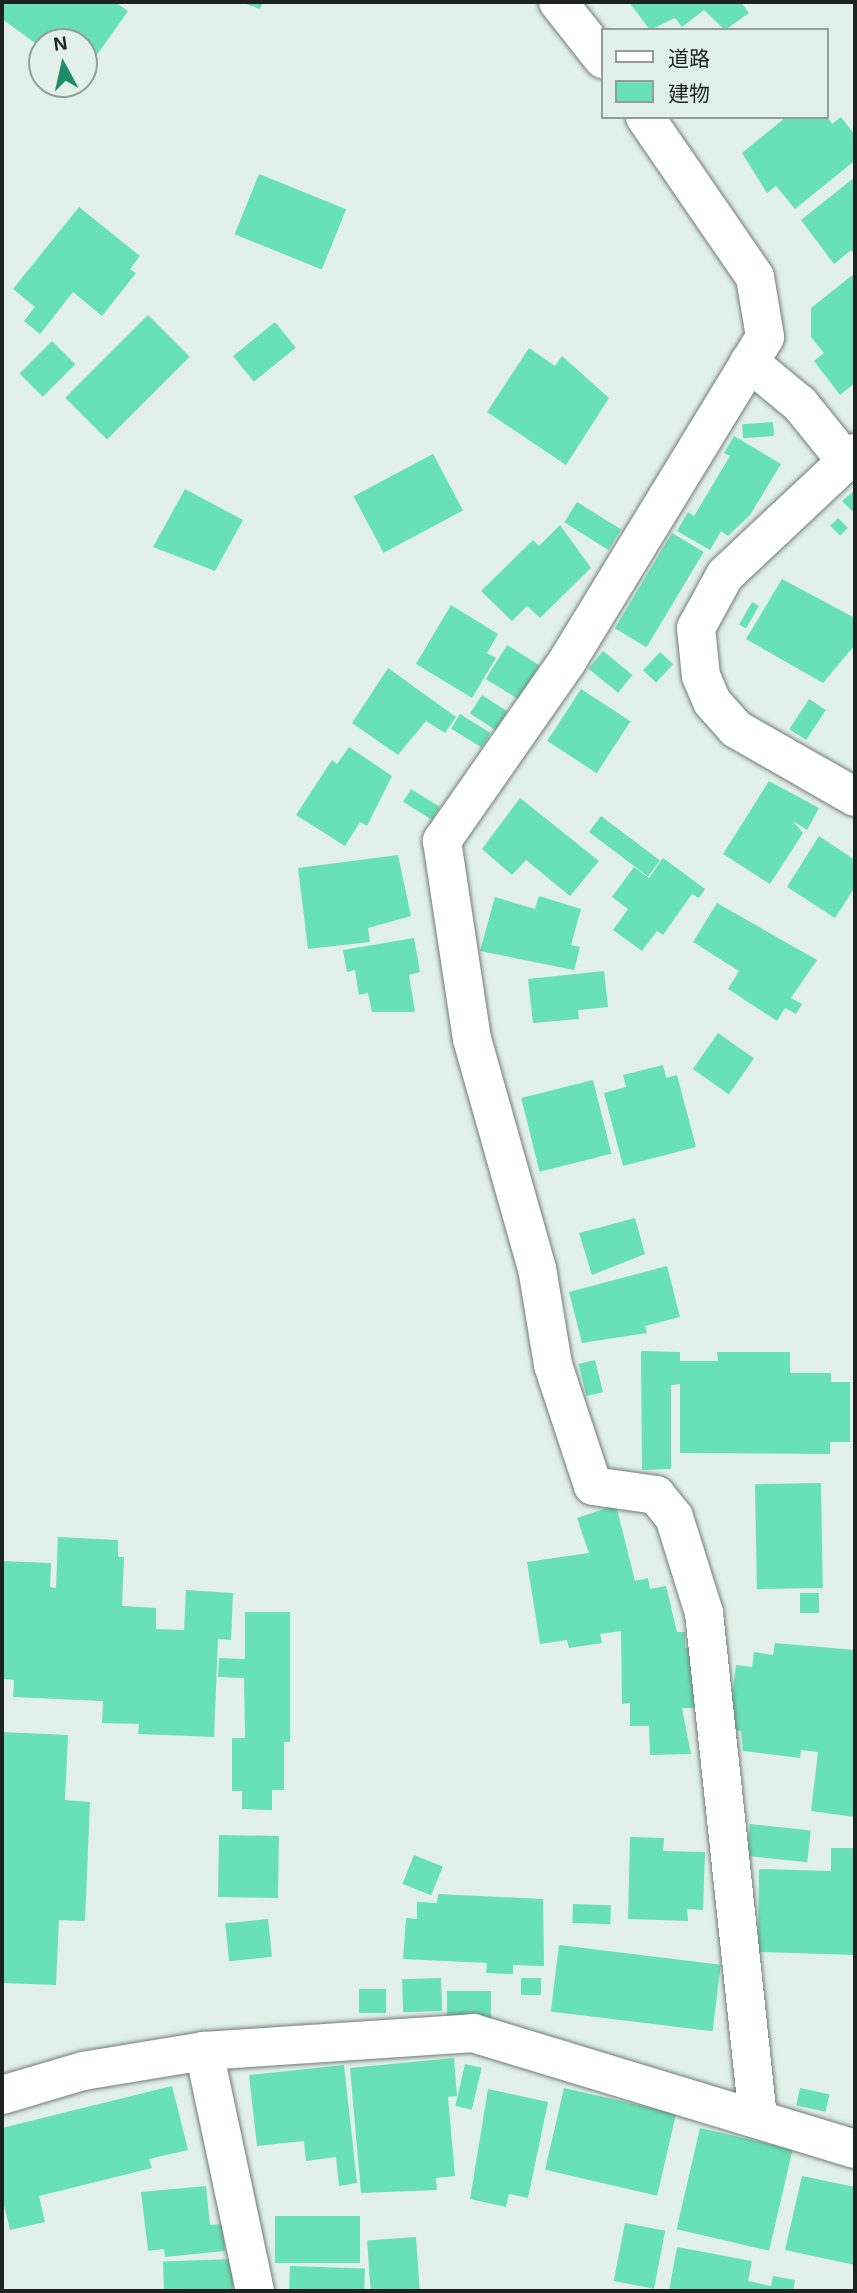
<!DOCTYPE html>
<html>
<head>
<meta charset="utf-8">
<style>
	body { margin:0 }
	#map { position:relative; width:857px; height:2293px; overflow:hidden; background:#e2f0ea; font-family:Helvetica,"Noto Sans JP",sans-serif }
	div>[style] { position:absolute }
	.building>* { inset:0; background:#69e1b6; transform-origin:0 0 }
	.roads { filter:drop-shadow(0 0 2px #707c77) drop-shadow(0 0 2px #707c77) }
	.street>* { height:38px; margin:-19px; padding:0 19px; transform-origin:19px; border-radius:19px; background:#fff }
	span { translate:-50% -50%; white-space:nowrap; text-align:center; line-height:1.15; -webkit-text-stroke:5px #e2f0ea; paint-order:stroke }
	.frame { position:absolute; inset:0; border:4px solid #1d2320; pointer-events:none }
	.legend { position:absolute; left:601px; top:28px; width:228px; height:91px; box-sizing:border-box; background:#e2f0ea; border:2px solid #939e99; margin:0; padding:9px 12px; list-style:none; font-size:21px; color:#1d2320 }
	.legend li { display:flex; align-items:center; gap:14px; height:35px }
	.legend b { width:35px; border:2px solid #939e99 }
	.north { position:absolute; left:28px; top:28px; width:70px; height:70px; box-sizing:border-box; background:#e2f0ea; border:2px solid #939e99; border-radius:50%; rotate:352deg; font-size:19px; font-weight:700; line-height:28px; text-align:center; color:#1d2320 }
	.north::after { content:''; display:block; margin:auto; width:24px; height:32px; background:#1f8c6b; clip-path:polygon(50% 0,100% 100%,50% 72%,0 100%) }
</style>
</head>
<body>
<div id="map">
	<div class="building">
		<div style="clip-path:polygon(2px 2px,115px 2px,128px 11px,84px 73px,84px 42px,42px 42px,42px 48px,2px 19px)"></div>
		<div style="clip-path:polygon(241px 2px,263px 2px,260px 9px)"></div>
		<div style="clip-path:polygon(629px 2px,741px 2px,749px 13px,725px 30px,704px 10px,682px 27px,675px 18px,650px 30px)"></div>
		<div style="clip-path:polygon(786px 117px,827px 117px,832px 124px,841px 117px,855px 135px,853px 162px,795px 209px,776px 186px,767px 193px,742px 153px)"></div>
		<div style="left:259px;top:174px;width:94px;height:65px;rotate:22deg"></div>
		<div style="clip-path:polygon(855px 177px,855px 256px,851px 250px,834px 264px,801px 220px)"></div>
		<div style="clip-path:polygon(79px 207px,140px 256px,130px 269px,136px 273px,102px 316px,73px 292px,40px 334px,24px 321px,35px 307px,13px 289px)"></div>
		<div style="clip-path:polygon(855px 273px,855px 383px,840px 395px,814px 361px,824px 353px,811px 337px,811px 308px)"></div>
		<div style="left:148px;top:315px;width:59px;height:117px;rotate:45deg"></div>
		<div style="left:275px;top:322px;width:33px;height:54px;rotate:51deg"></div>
		<div style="left:52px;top:341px;width:33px;height:46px;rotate:45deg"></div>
		<div style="clip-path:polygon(529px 348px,555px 366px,562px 356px,609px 398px,566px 465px,487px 412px)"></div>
		<div style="left:773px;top:422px;width:14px;height:31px;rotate:86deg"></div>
		<div style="clip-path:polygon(734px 436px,781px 464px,750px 515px,728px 536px,721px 531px,710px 550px,677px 531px,688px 512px,694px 516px,730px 456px,724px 453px)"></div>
		<div style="left:433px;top:454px;width:64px;height:90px;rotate:62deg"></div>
		<div style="clip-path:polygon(185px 489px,243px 520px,215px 571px,153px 547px)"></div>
		<div style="clip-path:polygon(855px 490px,855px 508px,852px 511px,842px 501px)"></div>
		<div style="left:577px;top:502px;width:52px;height:24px;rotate:32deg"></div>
		<div style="left:838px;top:518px;width:14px;height:11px;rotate:45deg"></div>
		<div style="clip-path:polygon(560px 525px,591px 568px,540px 618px,527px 606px,512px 621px,481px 591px,533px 540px,539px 546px)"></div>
		<div style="left:672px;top:533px;width:37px;height:111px;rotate:31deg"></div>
		<div style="clip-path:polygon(782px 579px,855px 618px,855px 645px,823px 683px,746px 639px)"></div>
		<div style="left:752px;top:602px;width:8px;height:26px;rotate:30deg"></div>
		<div style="clip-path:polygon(451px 605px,498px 634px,487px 653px,496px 658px,472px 698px,416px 664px)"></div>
		<div style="left:507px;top:645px;width:38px;height:40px;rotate:32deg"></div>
		<div style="left:603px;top:651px;width:38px;height:23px;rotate:39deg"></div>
		<div style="left:660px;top:652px;width:18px;height:25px;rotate:43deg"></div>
		<div style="clip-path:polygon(388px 668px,456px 717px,445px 733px,426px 721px,398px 755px,352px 723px)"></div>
		<div style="left:581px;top:689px;width:59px;height:62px;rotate:33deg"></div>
		<div style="left:482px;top:695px;width:30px;height:22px;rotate:33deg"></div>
		<div style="left:809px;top:699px;width:20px;height:36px;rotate:33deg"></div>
		<div style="left:460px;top:714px;width:36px;height:17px;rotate:32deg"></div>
		<div style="clip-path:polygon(349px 747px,392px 776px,367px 826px,360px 822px,345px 846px,296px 815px,332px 760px,337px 764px)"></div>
		<div style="clip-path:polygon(769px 781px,819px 808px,807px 830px,793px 821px,803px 833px,770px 884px,723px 854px)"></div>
		<div style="left:411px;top:789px;width:34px;height:15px;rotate:32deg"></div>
		<div style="clip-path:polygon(520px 798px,599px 861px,570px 896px,526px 860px,512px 875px,482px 849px)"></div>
		<div style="left:601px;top:816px;width:74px;height:20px;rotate:37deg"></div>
		<div style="clip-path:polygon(819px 836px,855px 860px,855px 887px,835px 918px,787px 887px)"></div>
		<div style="clip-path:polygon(398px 855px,411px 916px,368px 928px,370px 942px,308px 949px,298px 868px)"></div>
		<div style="clip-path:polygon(663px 858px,705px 889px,699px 898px,692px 894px,663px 935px,657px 931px,642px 951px,613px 930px,628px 909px,612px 897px,634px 867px,649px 878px)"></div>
		<div style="clip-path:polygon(539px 896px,581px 909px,571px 945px,580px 947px,574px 970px,480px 951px,495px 897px,535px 909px)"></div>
		<div style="clip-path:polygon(717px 903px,817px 960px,791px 998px,802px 1004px,796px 1014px,785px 1008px,777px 1021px,728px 989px,739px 971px,693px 942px)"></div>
		<div style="clip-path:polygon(414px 938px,420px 972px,409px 975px,415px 1012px,372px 1012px,368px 993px,359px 995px,355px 970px,347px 972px,343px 950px)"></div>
		<div style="clip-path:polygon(604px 971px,608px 1007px,578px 1010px,579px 1019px,533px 1023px,528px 979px)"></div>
		<div style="left:718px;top:1033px;width:44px;height:44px;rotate:35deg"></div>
		<div style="clip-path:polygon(663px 1065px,666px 1078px,677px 1075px,696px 1147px,623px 1166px,604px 1093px,626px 1087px,623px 1075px)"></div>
		<div style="left:593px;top:1080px;width:76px;height:74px;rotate:76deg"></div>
		<div style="clip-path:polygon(635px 1218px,645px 1254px,592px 1275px,579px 1233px)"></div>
		<div style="clip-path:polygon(667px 1266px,680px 1317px,645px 1326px,647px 1333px,582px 1343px,569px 1292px)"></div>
		<div style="clip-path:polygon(641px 1351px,680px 1352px,680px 1361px,718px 1361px,717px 1352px,790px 1352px,790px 1373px,831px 1373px,831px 1382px,850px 1382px,850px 1442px,830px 1442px,830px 1454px,680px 1453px,680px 1384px,671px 1385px,671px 1469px,642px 1470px)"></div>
		<div style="left:595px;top:1360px;width:33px;height:17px;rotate:76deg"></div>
		<div style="left:821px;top:1483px;width:105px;height:66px;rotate:89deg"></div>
		<div style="clip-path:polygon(616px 1505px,635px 1581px,648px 1578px,650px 1589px,666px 1586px,677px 1632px,685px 1632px,685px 1648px,693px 1647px,694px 1708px,682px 1708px,691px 1754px,650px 1755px,649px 1726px,630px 1726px,630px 1703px,622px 1704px,621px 1631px,600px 1634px,602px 1643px,569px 1648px,567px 1640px,540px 1644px,527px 1562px,589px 1553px,577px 1518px)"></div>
		<div style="clip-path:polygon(58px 1537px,118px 1540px,118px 1557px,124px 1557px,122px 1606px,156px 1608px,156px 1629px,184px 1630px,186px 1590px,233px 1593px,231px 1640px,218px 1639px,214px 1737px,138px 1734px,139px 1724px,102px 1723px,103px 1701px,13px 1697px,14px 1680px,2px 1679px,2px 1561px,51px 1563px,50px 1587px,56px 1588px)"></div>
		<div style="left:819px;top:1593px;width:20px;height:19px;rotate:90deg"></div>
		<div style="clip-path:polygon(245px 1612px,290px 1612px,290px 1742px,284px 1742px,284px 1790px,272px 1790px,272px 1810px,242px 1809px,242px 1791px,232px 1791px,232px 1738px,245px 1738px,244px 1678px,218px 1677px,219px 1658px,245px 1659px)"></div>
		<div style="clip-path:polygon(775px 1643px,855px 1650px,855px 1817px,811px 1811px,818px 1752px,801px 1750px,800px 1758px,743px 1751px,741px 1731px,728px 1729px,736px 1665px,752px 1667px,754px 1652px,773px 1655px)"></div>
		<div style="clip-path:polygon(2px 1732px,68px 1735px,65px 1800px,90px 1802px,85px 1921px,59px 1920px,56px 1985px,2px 1983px)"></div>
		<div style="left:750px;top:1824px;width:61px;height:32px;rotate:6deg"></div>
		<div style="left:219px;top:1835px;width:60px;height:62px;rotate:1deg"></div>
		<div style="clip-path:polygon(630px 1837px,664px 1838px,663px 1851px,705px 1852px,703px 1910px,687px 1909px,688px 1921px,628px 1919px)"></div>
		<div style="clip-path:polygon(831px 1848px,855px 1848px,855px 1955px,758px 1952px,759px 1869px,831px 1871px)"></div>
		<div style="left:414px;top:1855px;width:31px;height:31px;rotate:22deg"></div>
		<div style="clip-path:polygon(438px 1894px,543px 1899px,544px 1966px,513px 1965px,513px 1974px,486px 1973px,487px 1963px,403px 1959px,406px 1918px,417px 1919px,417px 1902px,437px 1903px)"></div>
		<div style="left:573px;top:1904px;width:38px;height:19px;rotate:2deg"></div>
		<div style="left:268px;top:1919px;width:38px;height:43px;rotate:84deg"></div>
		<div style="left:559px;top:1945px;width:163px;height:67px;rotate:7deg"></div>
		<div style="left:441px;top:1978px;width:33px;height:39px;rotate:88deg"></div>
		<div style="left:521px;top:1978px;width:20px;height:17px"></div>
		<div style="left:386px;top:1989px;width:24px;height:27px;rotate:90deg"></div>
		<div style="left:447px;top:1991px;width:44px;height:27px"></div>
		<div style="clip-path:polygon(454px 2058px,457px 2096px,448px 2097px,455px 2176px,436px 2178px,437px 2190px,361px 2193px,350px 2068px)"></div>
		<div style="left:465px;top:2064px;width:17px;height:43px;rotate:13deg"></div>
		<div style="clip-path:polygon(344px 2065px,357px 2183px,339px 2186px,336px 2157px,306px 2161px,304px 2141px,257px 2146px,249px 2075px)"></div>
		<div style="clip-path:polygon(172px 2086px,188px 2150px,149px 2159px,152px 2168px,39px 2196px,45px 2222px,10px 2230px,2px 2197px,2px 2128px)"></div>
		<div style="left:564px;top:2088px;width:115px;height:84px;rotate:13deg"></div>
		<div style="left:800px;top:2088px;width:30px;height:18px;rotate:12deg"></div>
		<div style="clip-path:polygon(488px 2089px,548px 2102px,528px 2198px,509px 2194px,506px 2207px,470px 2199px)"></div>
		<div style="left:700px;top:2128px;width:95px;height:104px;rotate:13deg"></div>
		<div style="clip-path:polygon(802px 2176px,855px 2187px,855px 2265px,785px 2250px)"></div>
		<div style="clip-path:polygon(206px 2186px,210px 2225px,222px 2224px,225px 2251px,165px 2257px,164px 2249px,148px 2251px,141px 2192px)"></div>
		<div style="left:275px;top:2216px;width:85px;height:47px"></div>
		<div style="left:625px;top:2223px;width:41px;height:59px;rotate:11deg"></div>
		<div style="left:416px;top:2237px;width:54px;height:49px;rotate:86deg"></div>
		<div style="clip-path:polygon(677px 2247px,752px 2261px,748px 2281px,771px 2286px,773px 2276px,795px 2280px,793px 2291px,669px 2291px)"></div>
		<div style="left:232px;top:2259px;width:32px;height:69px;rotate:88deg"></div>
		<div style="left:290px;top:2266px;width:75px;height:25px;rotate:2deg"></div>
	</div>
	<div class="roads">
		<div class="street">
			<div style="left:558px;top:2px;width:73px;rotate:51.7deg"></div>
			<div style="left:645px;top:117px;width:194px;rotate:55.5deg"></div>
			<div style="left:755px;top:277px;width:61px;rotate:80.5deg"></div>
			<div style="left:765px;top:337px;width:382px;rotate:121.4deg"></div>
			<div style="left:566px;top:663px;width:217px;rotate:124.9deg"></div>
			<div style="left:442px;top:841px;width:200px;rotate:81.4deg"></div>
			<div style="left:472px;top:1039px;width:238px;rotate:74.2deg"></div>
			<div style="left:537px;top:1268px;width:98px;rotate:80.6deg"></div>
			<div style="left:553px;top:1365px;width:127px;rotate:71.7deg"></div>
			<div style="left:593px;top:1486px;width:64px;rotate:8.1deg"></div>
			<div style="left:656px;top:1495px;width:28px;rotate:51deg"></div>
			<div style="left:674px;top:1517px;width:101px;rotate:72.6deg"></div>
			<div style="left:704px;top:1613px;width:508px;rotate:83.9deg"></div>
			<div style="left:749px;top:362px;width:66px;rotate:39.5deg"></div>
			<div style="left:800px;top:404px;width:73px;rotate:51.1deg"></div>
			<div style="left:855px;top:453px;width:178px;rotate:136.8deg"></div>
			<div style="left:725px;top:575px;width:60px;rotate:118.7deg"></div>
			<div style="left:696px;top:628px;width:48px;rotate:84.1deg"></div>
			<div style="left:701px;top:676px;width:28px;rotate:67deg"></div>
			<div style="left:712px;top:702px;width:36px;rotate:48deg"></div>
			<div style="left:736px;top:729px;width:137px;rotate:29.7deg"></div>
			<div style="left:204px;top:2051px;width:245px;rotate:78deg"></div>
			<div style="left:2px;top:2095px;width:84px;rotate:-16.5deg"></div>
			<div style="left:83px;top:2071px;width:123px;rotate:-9.4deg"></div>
			<div style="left:204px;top:2051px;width:270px;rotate:-3.8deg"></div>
			<div style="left:473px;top:2033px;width:399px;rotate:16.9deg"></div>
		</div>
	</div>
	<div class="frame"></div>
	<ul class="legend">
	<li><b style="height:9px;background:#fff"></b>道路</li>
	<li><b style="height:19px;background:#69e1b6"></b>建物</li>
	</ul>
	<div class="north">N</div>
</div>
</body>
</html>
